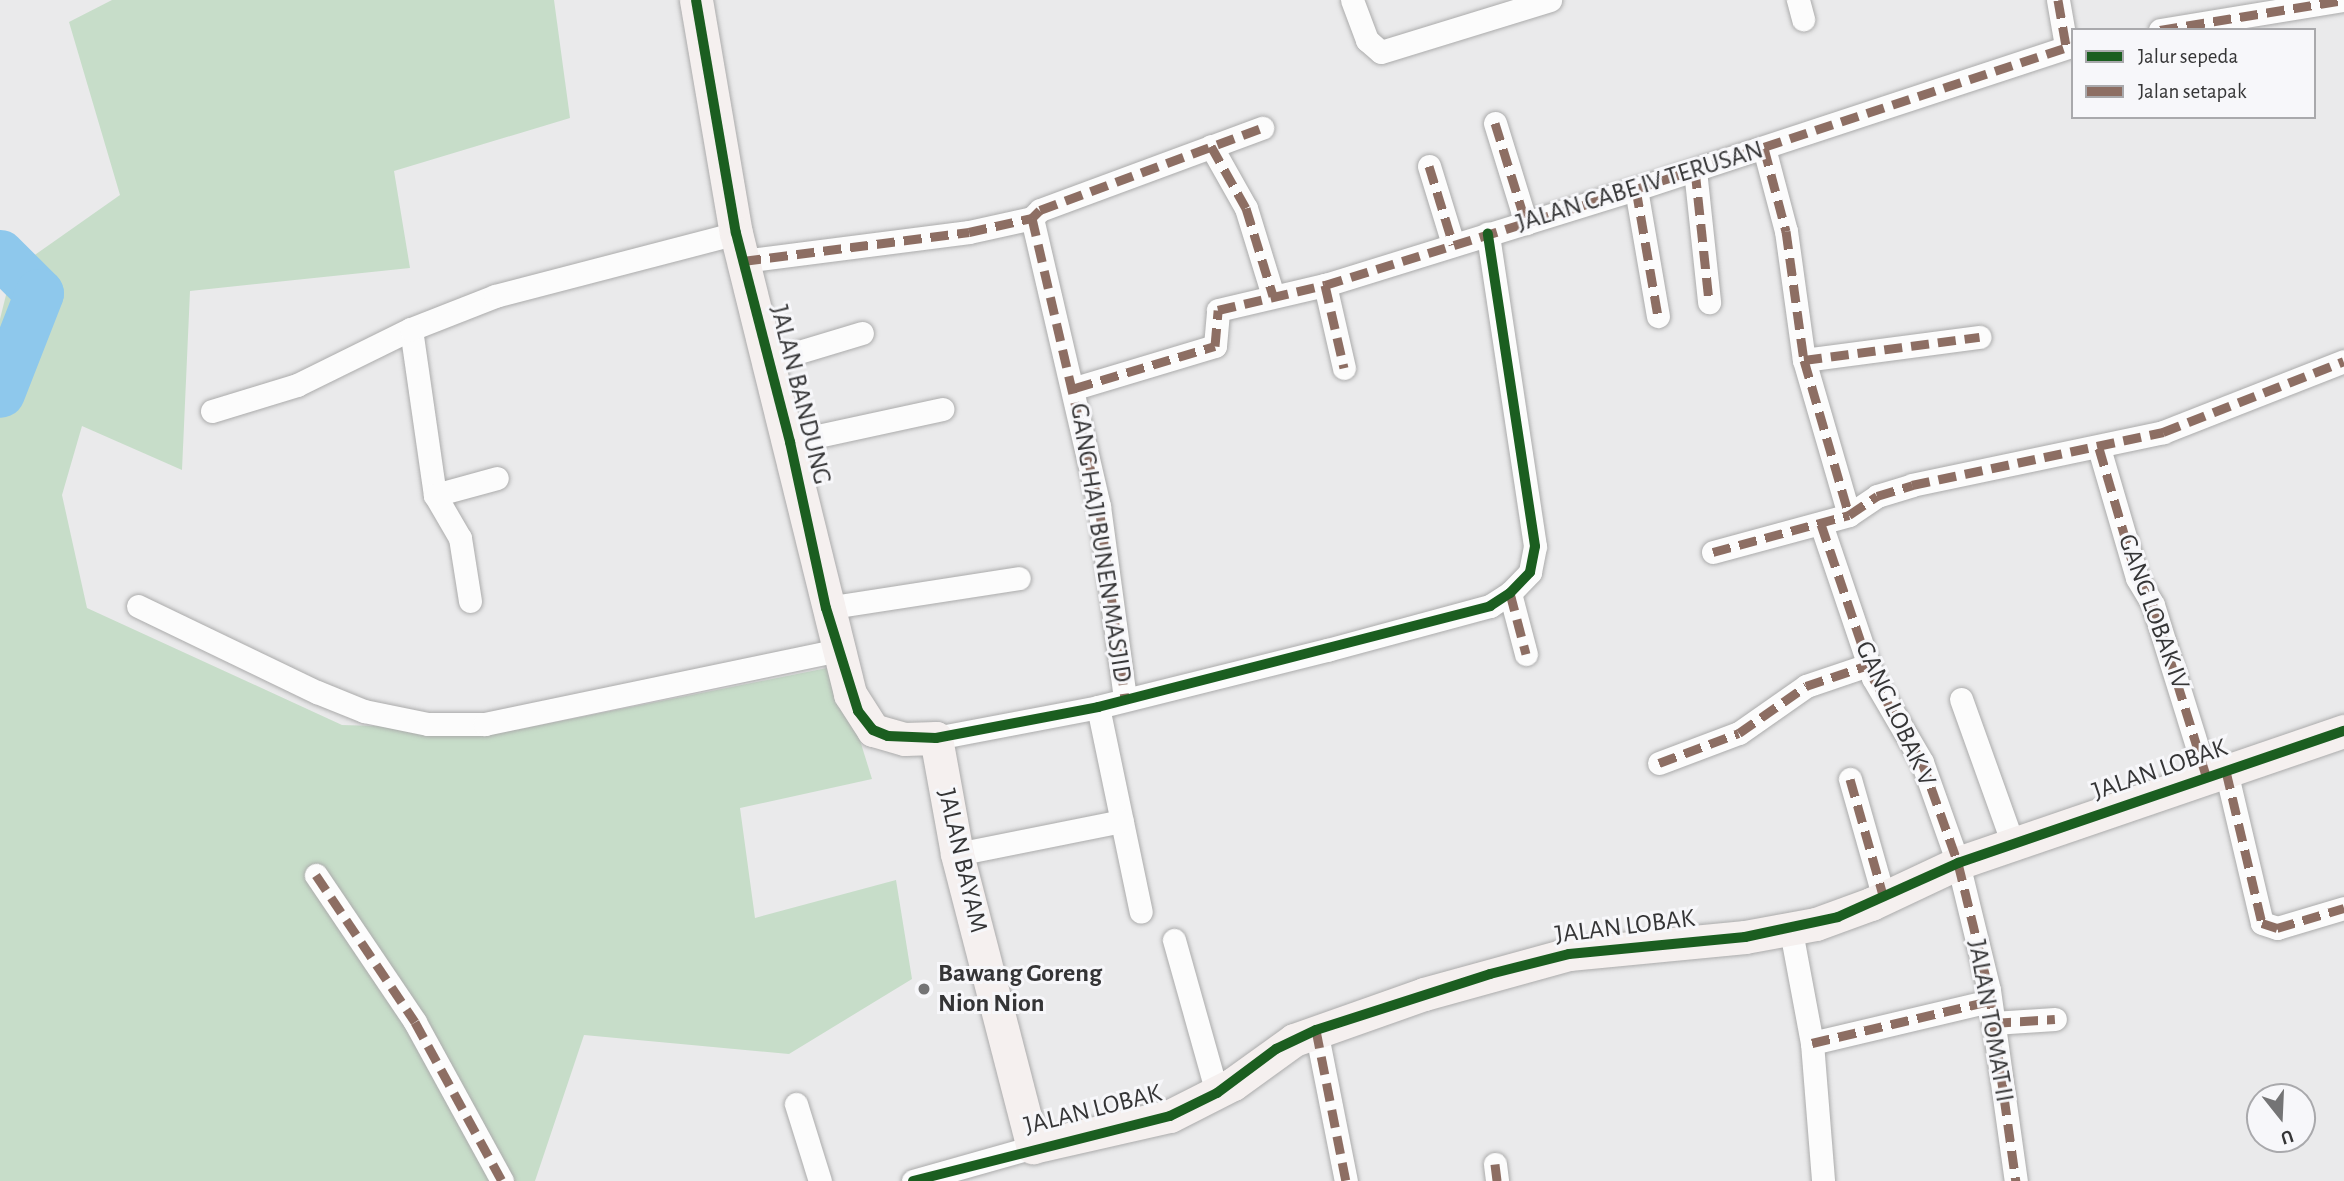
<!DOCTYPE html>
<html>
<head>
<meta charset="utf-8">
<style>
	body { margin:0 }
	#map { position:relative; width:2344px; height:1181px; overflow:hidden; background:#eaeaeb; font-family:"Alegreya Sans",sans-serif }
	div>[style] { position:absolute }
	.green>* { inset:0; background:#c7ddc9 }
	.river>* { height:49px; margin:-24.5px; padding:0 24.5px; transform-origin:24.5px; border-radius:24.5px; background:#8ec8ec }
	.roads { filter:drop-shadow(0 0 2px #ababab) drop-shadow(0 0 2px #ababab) }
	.street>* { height:23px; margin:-11.5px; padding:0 11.5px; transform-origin:11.5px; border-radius:11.5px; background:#fcfcfc }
	.secondary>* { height:33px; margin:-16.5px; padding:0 16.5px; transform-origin:16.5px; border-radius:16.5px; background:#f5f0ef }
	.quiet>* { height:9px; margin-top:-4.5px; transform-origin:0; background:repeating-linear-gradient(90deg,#8d6e63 0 18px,transparent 0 27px) }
	.cycleway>* { height:10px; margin:-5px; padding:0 5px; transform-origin:5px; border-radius:5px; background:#1b5e20 }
	.dots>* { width:19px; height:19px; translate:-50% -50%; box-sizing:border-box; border:4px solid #f7f7fa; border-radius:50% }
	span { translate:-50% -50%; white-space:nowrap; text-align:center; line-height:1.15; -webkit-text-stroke:6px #f7f7fa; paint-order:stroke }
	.street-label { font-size:26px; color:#353536 }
	.poi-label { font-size:26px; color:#353536; font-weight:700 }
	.left { translate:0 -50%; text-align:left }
	.legend { position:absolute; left:2071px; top:28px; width:245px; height:91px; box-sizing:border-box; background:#f7f7fa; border:2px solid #a9a9ac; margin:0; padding:9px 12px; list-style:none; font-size:21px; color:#353536 }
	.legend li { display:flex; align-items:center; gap:14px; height:35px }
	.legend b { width:35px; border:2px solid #a9a9ac }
	.north { position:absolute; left:2246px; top:1083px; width:70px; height:70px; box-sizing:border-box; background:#f7f7fa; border:2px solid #a9a9ac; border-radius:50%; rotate:162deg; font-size:19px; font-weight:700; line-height:28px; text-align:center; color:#353536 }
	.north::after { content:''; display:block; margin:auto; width:24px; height:32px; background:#747475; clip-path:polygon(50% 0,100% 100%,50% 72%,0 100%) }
</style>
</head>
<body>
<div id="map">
	<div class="green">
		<div style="clip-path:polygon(112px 0,554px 0,570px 118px,394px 171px,410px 268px,190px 291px,182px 470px,82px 426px,62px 495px,87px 608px,342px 725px,515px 730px,837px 666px,872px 779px,740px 808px,755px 918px,896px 880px,912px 979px,789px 1054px,584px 1035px,535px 1181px,0 1181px,0 319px,12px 271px,120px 195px,69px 22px)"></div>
	</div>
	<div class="river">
		<div style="left:0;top:254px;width:55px;rotate:45deg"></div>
		<div style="left:39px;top:293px;width:107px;rotate:111.3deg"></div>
	</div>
	<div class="roads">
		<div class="street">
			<div style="left:1352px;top:0;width:43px;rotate:69.4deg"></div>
			<div style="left:1367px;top:40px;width:18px;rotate:41deg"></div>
			<div style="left:1381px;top:52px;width:177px;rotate:-17.1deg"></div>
			<div style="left:1798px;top:0;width:20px;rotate:75deg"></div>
			<div style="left:2058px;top:0;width:47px;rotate:80.1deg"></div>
			<div style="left:2160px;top:30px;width:186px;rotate:-9.3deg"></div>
			<div style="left:1495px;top:123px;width:105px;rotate:72.8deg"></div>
			<div style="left:1211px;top:146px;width:71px;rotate:60.6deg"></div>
			<div style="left:1246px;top:208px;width:92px;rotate:72.9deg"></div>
			<div style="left:1764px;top:148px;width:86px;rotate:75.2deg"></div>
			<div style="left:1786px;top:231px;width:130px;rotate:82.1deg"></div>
			<div style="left:1804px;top:360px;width:161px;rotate:73.8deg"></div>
			<div style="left:1429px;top:166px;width:82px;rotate:72.9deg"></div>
			<div style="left:1695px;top:170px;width:133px;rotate:83.9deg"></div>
			<div style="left:1636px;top:189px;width:129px;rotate:80.2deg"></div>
			<div style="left:1032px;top:218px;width:296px;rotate:76.9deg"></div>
			<div style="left:1099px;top:506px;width:194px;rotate:82.3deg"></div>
			<div style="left:743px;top:261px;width:228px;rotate:-7.3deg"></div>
			<div style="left:969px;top:232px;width:65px;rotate:-12.5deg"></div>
			<div style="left:1032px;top:218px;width:11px;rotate:-45deg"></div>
			<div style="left:1040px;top:210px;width:237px;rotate:-20.3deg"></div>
			<div style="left:1325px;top:285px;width:85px;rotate:77.1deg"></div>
			<div style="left:411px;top:329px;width:168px;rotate:81.8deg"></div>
			<div style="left:1804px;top:360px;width:177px;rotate:-7.5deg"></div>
			<div style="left:769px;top:361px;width:97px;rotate:-16.8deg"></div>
			<div style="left:1075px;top:388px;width:146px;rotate:-16.7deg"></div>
			<div style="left:1215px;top:346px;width:36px;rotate:-85deg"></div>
			<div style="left:1218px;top:310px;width:110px;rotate:-13.2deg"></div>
			<div style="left:1325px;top:285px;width:325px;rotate:-17.2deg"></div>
			<div style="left:1636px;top:189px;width:460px;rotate:-18.2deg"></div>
			<div style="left:212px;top:411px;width:89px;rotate:-17deg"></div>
			<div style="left:297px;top:385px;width:127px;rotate:-26.2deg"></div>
			<div style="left:411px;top:329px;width:90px;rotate:-21.4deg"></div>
			<div style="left:495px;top:296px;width:249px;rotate:-14.6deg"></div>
			<div style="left:790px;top:442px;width:156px;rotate:-12.2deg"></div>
			<div style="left:2099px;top:448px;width:135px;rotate:73.7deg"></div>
			<div style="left:2137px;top:578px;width:31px;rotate:59deg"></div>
			<div style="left:2153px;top:605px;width:181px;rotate:72.7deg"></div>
			<div style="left:1821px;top:524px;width:163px;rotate:71.3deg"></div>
			<div style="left:1873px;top:678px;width:97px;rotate:59.7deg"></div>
			<div style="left:1922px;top:762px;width:107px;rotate:70.4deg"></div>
			<div style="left:1958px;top:863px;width:131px;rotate:76.3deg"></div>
			<div style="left:1989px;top:990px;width:193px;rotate:82deg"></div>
			<div style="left:1713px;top:552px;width:141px;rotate:-15.2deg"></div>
			<div style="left:1849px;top:515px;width:34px;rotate:-34deg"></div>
			<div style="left:1877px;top:496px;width:37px;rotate:-17deg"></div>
			<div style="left:1912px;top:485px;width:257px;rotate:-11.9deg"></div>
			<div style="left:2163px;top:432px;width:194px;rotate:-21.4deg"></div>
			<div style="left:1510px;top:593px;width:63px;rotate:75.3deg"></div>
			<div style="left:470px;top:601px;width:64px;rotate:-99deg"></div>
			<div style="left:460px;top:538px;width:50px;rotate:-120.2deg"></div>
			<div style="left:435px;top:495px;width:64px;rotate:-15.3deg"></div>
			<div style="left:138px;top:606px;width:199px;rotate:25.7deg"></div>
			<div style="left:317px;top:692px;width:51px;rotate:22deg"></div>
			<div style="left:364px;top:711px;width:65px;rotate:11.5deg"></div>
			<div style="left:428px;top:724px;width:57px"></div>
			<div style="left:485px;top:724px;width:361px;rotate:-11.8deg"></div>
			<div style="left:826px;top:608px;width:195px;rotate:-8.8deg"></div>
			<div style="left:1961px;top:699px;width:154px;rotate:70.3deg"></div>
			<div style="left:1098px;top:707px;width:209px;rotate:78.2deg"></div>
			<div style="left:936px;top:738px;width:165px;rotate:-10.8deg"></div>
			<div style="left:1098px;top:707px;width:236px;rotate:-14deg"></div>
			<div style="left:1327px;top:650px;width:169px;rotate:-15.1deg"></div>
			<div style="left:1490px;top:606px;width:24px;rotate:-33deg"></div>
			<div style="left:1510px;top:593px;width:29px;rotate:-46deg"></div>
			<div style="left:1530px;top:572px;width:26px;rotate:-79deg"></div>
			<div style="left:1535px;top:546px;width:316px;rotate:-98.6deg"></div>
			<div style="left:1659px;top:763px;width:85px;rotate:-20.6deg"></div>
			<div style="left:1739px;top:733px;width:82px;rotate:-35deg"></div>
			<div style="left:1806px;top:686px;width:65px;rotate:-18.7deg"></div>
			<div style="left:2226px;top:771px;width:156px;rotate:76.7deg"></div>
			<div style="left:2262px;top:923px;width:16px;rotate:18deg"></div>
			<div style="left:2277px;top:928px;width:70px;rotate:-16.6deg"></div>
			<div style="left:1850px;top:779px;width:124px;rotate:74.1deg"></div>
			<div style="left:957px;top:854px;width:168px;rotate:-11.3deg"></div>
			<div style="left:316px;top:875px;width:177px;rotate:56deg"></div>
			<div style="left:415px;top:1022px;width:181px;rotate:61.3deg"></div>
			<div style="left:1791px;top:931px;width:114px;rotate:79.4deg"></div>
			<div style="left:1812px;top:1043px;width:138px;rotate:85.4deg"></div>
			<div style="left:1174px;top:940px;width:159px;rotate:74.3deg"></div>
			<div style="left:1993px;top:1023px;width:62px;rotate:-3.7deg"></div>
			<div style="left:1316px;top:1030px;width:154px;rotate:78.8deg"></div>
			<div style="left:1812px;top:1043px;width:183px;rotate:-13.3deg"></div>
			<div style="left:796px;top:1104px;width:81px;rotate:72.7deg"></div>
			<div style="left:1495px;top:1164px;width:17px;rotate:83deg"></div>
			<div style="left:913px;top:1181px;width:125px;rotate:-15.8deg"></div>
		</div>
		<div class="secondary">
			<div style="left:696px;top:0;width:236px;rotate:80.3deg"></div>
			<div style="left:736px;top:233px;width:475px;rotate:76.1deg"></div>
			<div style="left:850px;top:694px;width:43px;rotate:57.4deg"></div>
			<div style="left:873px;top:730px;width:33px;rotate:16deg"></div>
			<div style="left:905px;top:739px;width:31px;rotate:-2deg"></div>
			<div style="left:936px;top:738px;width:118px;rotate:79.7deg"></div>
			<div style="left:957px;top:854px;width:303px;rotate:75.5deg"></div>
			<div style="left:1033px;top:1147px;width:140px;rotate:-12.8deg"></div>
			<div style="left:1170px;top:1116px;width:71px;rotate:-26.9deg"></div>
			<div style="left:1233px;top:1084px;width:75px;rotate:-35.8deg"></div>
			<div style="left:1294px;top:1040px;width:138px;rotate:-19.5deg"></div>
			<div style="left:1424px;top:994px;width:150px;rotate:-15.4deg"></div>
			<div style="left:1569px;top:954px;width:177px;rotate:-5.5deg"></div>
			<div style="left:1745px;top:937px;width:72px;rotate:-10.4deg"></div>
			<div style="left:1816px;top:924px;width:59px;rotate:-20deg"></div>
			<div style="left:1871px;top:904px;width:96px;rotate:-25.2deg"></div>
			<div style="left:1958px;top:863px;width:408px;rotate:-18.9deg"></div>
		</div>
	</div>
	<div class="quiet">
		<div style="left:2058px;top:0;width:47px;rotate:80.1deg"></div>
		<div style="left:2160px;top:30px;width:186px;rotate:-9.3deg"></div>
		<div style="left:1495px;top:123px;width:105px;rotate:72.8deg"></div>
		<div style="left:1211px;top:146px;width:71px;rotate:60.6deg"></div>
		<div style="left:1246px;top:208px;width:92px;rotate:72.9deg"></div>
		<div style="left:1764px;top:148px;width:86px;rotate:75.2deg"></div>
		<div style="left:1786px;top:231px;width:130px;rotate:82.1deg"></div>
		<div style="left:1804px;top:360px;width:161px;rotate:73.8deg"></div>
		<div style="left:1429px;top:166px;width:82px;rotate:72.9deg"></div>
		<div style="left:1695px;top:170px;width:133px;rotate:83.9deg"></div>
		<div style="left:1636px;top:189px;width:129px;rotate:80.2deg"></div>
		<div style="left:1032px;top:218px;width:296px;rotate:76.9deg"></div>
		<div style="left:1099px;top:506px;width:194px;rotate:82.3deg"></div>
		<div style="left:743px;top:261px;width:228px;rotate:-7.3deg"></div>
		<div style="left:969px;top:232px;width:65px;rotate:-12.5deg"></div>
		<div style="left:1032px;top:218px;width:11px;rotate:-45deg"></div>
		<div style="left:1040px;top:210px;width:237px;rotate:-20.3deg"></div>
		<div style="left:1325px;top:285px;width:85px;rotate:77.1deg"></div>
		<div style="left:1804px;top:360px;width:177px;rotate:-7.5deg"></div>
		<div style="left:1075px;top:388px;width:146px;rotate:-16.7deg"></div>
		<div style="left:1215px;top:346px;width:36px;rotate:-85deg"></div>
		<div style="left:1218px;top:310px;width:110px;rotate:-13.2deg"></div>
		<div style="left:1325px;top:285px;width:325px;rotate:-17.2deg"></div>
		<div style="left:1636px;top:189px;width:460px;rotate:-18.2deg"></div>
		<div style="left:2099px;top:448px;width:135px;rotate:73.7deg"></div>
		<div style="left:2137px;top:578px;width:31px;rotate:59deg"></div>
		<div style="left:2153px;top:605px;width:181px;rotate:72.7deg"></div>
		<div style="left:1821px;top:524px;width:163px;rotate:71.3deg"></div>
		<div style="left:1873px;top:678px;width:97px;rotate:59.7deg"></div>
		<div style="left:1922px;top:762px;width:107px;rotate:70.4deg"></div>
		<div style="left:1958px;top:863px;width:131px;rotate:76.3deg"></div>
		<div style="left:1989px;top:990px;width:193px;rotate:82deg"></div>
		<div style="left:1713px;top:552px;width:141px;rotate:-15.2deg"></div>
		<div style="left:1849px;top:515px;width:34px;rotate:-34deg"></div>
		<div style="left:1877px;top:496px;width:37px;rotate:-17deg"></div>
		<div style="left:1912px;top:485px;width:257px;rotate:-11.9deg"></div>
		<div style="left:2163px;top:432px;width:194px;rotate:-21.4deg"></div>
		<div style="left:1510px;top:593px;width:63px;rotate:75.3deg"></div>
		<div style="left:1659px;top:763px;width:85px;rotate:-20.6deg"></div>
		<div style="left:1739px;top:733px;width:82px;rotate:-35deg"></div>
		<div style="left:1806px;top:686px;width:65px;rotate:-18.7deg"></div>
		<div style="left:2226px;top:771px;width:156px;rotate:76.7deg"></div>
		<div style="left:2262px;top:923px;width:16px;rotate:18deg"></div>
		<div style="left:2277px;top:928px;width:70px;rotate:-16.6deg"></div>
		<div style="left:1850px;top:779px;width:124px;rotate:74.1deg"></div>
		<div style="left:316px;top:875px;width:177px;rotate:56deg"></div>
		<div style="left:415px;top:1022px;width:181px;rotate:61.3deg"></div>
		<div style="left:1993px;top:1023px;width:62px;rotate:-3.7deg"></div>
		<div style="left:1316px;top:1030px;width:154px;rotate:78.8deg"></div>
		<div style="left:1812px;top:1043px;width:183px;rotate:-13.3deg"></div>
		<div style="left:1495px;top:1164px;width:17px;rotate:83deg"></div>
	</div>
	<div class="cycleway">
		<div style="left:696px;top:0;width:236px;rotate:80.3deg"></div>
		<div style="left:736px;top:233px;width:216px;rotate:75.5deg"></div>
		<div style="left:790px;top:442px;width:170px;rotate:77.8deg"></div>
		<div style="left:826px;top:608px;width:108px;rotate:72.7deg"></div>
		<div style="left:858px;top:711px;width:24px;rotate:52deg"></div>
		<div style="left:873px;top:730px;width:16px;rotate:22deg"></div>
		<div style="left:888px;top:736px;width:48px;rotate:2.4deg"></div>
		<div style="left:936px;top:738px;width:165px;rotate:-10.8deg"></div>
		<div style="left:1098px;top:707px;width:405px;rotate:-14.4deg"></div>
		<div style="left:1490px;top:606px;width:24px;rotate:-33deg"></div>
		<div style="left:1510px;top:593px;width:29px;rotate:-46deg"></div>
		<div style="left:1530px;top:572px;width:26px;rotate:-79deg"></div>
		<div style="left:1535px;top:546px;width:316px;rotate:-98.6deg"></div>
		<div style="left:913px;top:1181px;width:265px;rotate:-14.2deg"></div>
		<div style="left:1170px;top:1116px;width:52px;rotate:-26.1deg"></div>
		<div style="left:1217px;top:1093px;width:74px;rotate:-36.7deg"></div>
		<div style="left:1276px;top:1049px;width:44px;rotate:-25.4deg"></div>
		<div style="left:1316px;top:1030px;width:183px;rotate:-17.8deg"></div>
		<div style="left:1490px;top:974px;width:81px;rotate:-14.2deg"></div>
		<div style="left:1569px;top:954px;width:177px;rotate:-5.5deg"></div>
		<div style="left:1745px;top:937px;width:95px;rotate:-12.1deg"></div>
		<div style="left:1838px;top:917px;width:132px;rotate:-24.2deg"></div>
		<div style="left:1958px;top:863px;width:408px;rotate:-18.9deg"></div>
	</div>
	<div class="dots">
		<div style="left:924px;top:989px;background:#747475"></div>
	</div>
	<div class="street-label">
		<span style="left:1640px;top:187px;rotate:-17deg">JALAN CABE IV TERUSAN</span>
		<span style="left:800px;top:395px;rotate:76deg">JALAN BANDUNG</span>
		<span style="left:1100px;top:543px;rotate:81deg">GANG HAJI BUNEN MASJID</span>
		<span style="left:2153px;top:612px;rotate:70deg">GANG LOBAK IV</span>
		<span style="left:1895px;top:714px;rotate:65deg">GANG LOBAK V</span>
		<span style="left:2160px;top:770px;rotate:-19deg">JALAN LOBAK</span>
		<span style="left:962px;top:861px;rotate:77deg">JALAN BAYAM</span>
		<span style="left:1625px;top:927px;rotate:-7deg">JALAN LOBAK</span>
		<span style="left:1990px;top:1021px;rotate:80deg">JALAN TOMAT II</span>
		<span style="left:1093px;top:1110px;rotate:-14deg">JALAN LOBAK</span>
	</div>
	<div class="poi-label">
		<span class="left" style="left:938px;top:989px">Bawang Goreng<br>Nion Nion</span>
	</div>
	<ul class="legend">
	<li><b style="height:9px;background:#1b5e20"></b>Jalur sepeda</li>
	<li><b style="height:9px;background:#8d6e63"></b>Jalan setapak</li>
	</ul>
	<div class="north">U</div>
</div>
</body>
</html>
